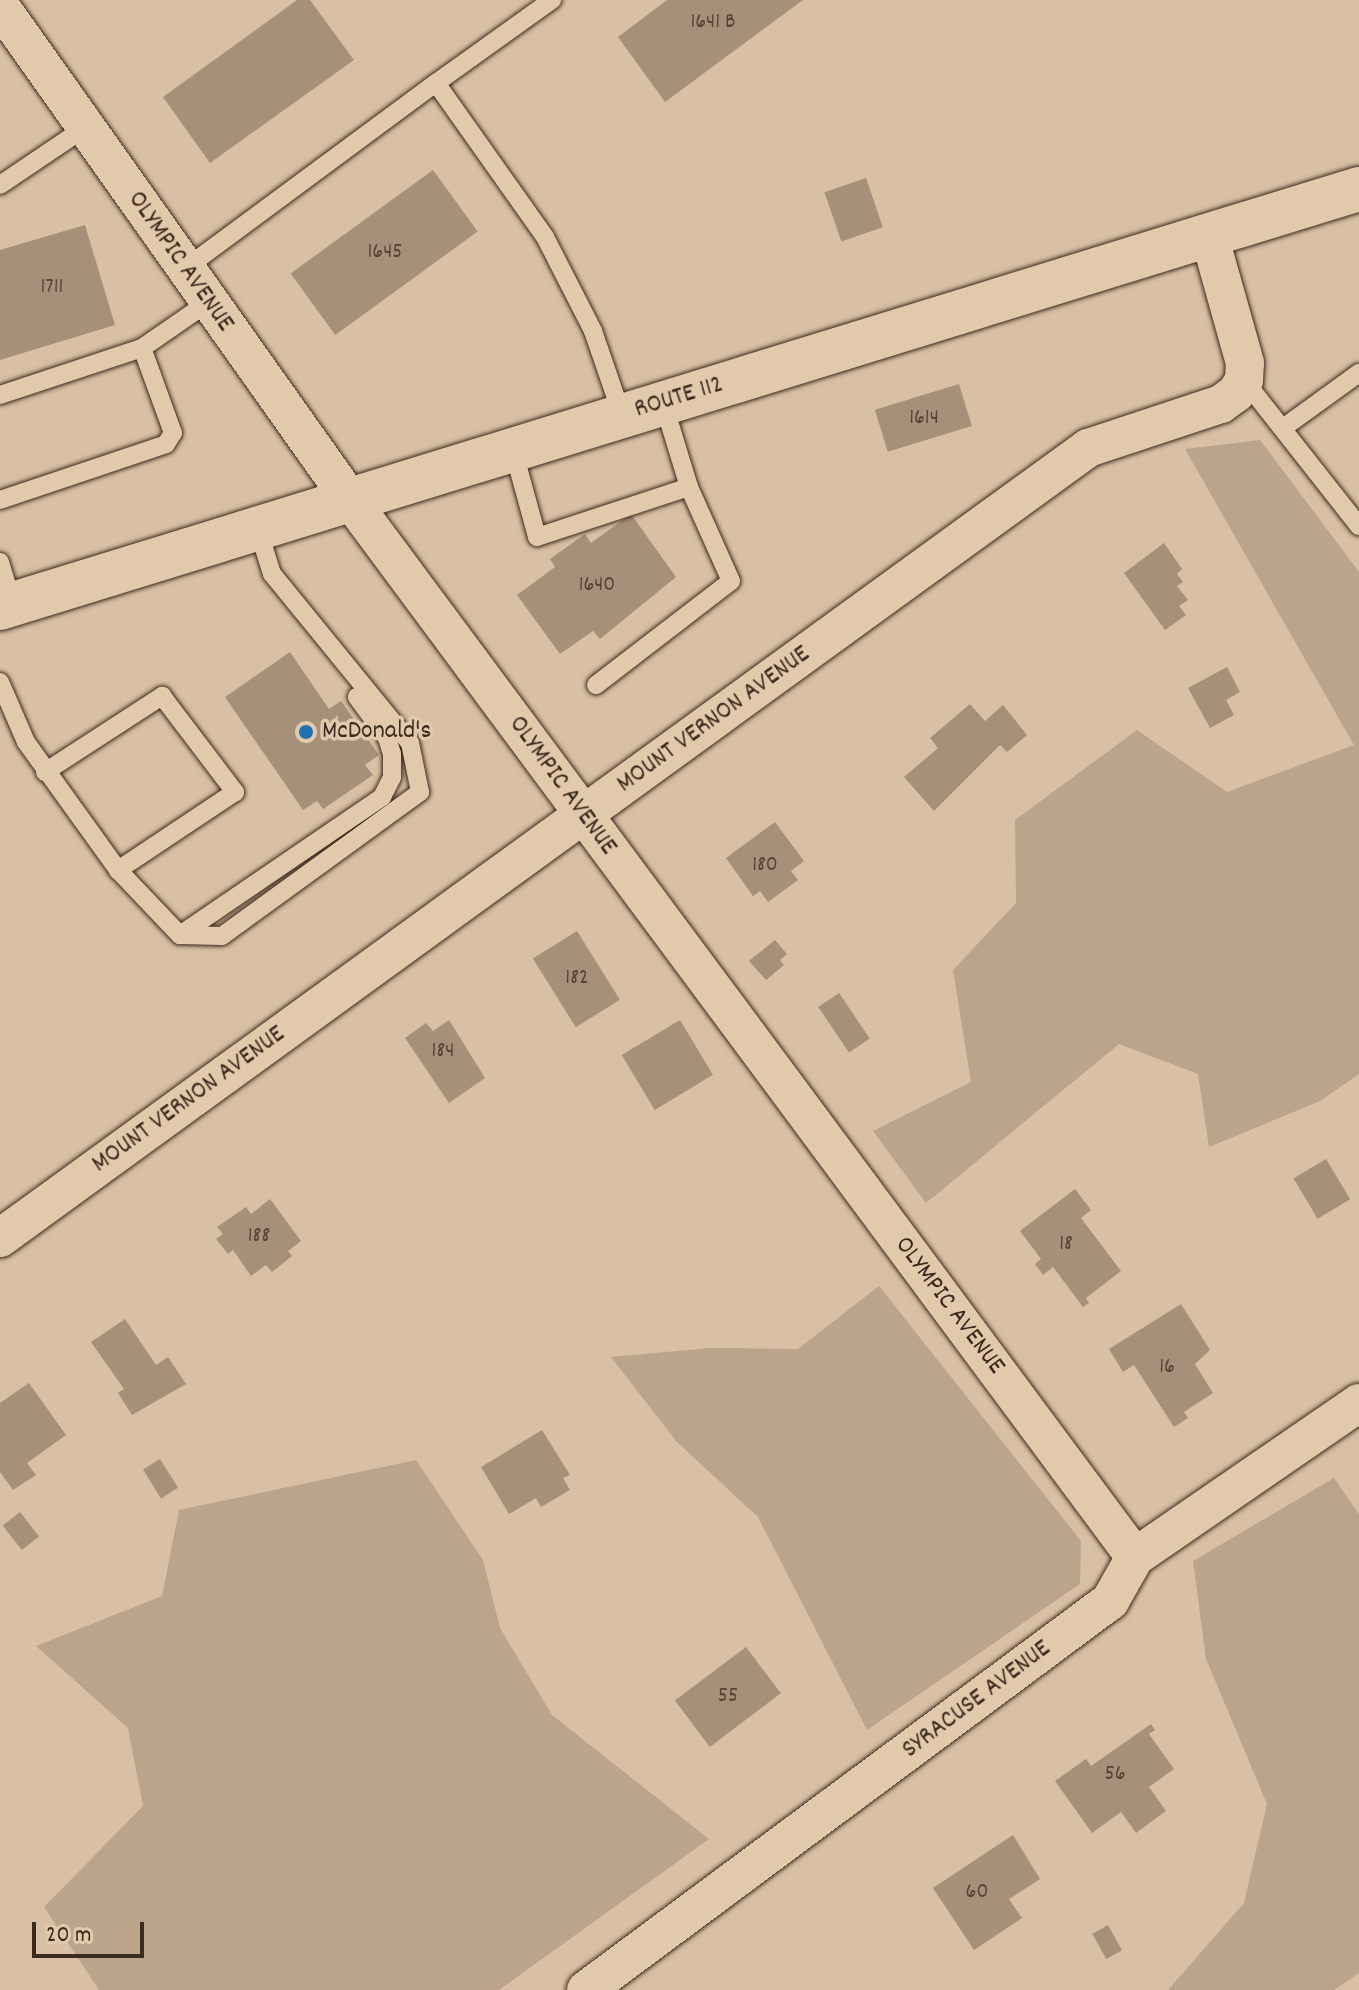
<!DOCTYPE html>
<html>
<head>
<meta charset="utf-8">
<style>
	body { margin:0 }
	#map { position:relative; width:1359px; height:1990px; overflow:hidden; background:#d9bfa3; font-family:Dekko,sans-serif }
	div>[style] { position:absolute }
	.green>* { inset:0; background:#bca48a }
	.building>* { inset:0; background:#a79079; transform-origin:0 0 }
	.roads { filter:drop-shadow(0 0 2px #3b2a1e) drop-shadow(0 0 2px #3b2a1e) }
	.service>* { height:18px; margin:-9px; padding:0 9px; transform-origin:9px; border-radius:9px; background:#e3c9ab }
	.minor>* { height:38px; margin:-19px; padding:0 19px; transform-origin:19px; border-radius:19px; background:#e3c9ab }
	.primary>* { height:44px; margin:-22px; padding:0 22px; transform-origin:22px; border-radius:22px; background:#e3c9ab }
	.dots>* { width:22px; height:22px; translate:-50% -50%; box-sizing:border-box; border:4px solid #e3c9ab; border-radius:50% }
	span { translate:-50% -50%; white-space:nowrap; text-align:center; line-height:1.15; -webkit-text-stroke:7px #e3c9ab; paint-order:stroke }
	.number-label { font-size:22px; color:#564435 }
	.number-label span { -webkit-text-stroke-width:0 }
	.street-label { font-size:26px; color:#3b2a1e }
	.poi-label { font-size:26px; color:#3b2a1e }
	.left { translate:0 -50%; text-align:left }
	.scale { position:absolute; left:32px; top:1922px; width:112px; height:36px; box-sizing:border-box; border:4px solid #3b2a1e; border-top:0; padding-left:10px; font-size:24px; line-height:28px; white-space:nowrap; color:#3b2a1e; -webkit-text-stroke:6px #e3c9ab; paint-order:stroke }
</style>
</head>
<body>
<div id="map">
	<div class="green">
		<div style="clip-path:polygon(1260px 440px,1359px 572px,1359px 1074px,1320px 1101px,1209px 1147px,1198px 1074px,1119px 1044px,926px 1203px,873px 1131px,971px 1082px,953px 970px,1016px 903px,1015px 820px,1137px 730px,1227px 792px,1354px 745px,1185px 449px)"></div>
		<div style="clip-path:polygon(879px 1286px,1081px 1541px,1080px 1584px,867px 1730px,758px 1517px,677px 1442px,611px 1357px,710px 1348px,798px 1349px)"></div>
		<div style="clip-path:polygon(416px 1460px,483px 1560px,500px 1628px,552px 1715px,709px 1839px,499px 1990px,99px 1990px,44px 1907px,143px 1806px,128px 1728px,36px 1646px,162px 1596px,179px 1510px)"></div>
		<div style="clip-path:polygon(1334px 1478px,1359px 1514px,1359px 1973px,1334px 1990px,1168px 1990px,1244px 1903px,1267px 1804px,1206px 1659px,1193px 1561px)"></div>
	</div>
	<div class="building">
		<div style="clip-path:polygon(297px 0,310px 0,354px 60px,210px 163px,163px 97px)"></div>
		<div style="clip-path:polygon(667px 0,803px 0,665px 102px,618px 37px)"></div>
		<div style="left:433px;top:170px;width:76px;height:176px;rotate:54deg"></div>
		<div style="left:866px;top:178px;width:52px;height:44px;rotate:71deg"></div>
		<div style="clip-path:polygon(85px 225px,115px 325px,0 360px,0 250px)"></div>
		<div style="left:959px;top:384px;width:44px;height:88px;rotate:73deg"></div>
		<div style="clip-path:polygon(631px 514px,676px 577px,600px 639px,593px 631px,560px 654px,517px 595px,555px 567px,550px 559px,585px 534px,591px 543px)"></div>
		<div style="clip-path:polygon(1164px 543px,1182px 569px,1177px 574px,1183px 582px,1177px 586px,1188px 600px,1179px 606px,1186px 615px,1165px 630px,1124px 573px)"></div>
		<div style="clip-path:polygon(290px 652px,329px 709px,341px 701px,379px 755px,365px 765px,373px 775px,323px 809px,317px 801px,303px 810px,225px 697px)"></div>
		<div style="clip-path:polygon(1227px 667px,1240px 692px,1226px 700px,1234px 715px,1210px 728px,1188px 688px)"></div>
		<div style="clip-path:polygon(970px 704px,985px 721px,1003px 705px,1027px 735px,1007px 752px,1000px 745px,934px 811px,904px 777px,938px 748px,930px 738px)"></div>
		<div style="clip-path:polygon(775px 822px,804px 861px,791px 871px,798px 880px,768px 902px,760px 891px,753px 896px,726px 858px)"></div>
		<div style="left:577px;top:931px;width:81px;height:52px;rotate:58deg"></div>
		<div style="clip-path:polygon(775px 940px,787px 954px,780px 960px,784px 965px,766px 980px,749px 961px)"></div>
		<div style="left:839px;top:993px;width:55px;height:25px;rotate:56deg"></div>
		<div style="clip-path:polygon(449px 1020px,485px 1078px,449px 1103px,405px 1038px,426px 1023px,433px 1031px)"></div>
		<div style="left:680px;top:1020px;width:64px;height:68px;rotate:59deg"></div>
		<div style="left:1326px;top:1159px;width:47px;height:38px;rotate:59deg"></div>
		<div style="clip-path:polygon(1075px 1189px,1091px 1210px,1081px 1218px,1121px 1271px,1086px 1298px,1089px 1303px,1083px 1307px,1053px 1267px,1043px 1275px,1035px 1264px,1041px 1259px,1020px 1231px)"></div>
		<div style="clip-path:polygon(270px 1199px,301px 1241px,288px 1251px,292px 1256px,272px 1272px,266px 1265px,251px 1276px,233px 1250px,228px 1254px,216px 1239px,223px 1234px,217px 1227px,246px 1207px,251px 1214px)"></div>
		<div style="clip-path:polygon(1181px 1304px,1210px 1350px,1195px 1364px,1213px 1393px,1184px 1412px,1188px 1418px,1174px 1427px,1134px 1365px,1123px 1372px,1109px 1349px)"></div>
		<div style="clip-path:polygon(125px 1319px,156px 1365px,168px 1357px,186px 1384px,132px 1415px,118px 1393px,124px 1389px,91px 1342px)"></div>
		<div style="clip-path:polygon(29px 1383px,66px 1435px,27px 1463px,36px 1475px,13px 1490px,0 1472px,0 1403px)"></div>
		<div style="clip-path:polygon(542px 1430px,570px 1475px,563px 1478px,570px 1490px,541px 1507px,536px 1498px,509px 1514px,481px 1467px)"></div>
		<div style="left:160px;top:1459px;width:34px;height:20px;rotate:58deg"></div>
		<div style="left:20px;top:1512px;width:31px;height:22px;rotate:52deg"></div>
		<div style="left:746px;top:1647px;width:58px;height:89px;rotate:53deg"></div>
		<div style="clip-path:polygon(1151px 1724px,1155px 1730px,1149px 1734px,1174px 1769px,1149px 1787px,1166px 1811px,1136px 1833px,1121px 1812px,1092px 1833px,1055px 1781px,1086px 1759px,1091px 1766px)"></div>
		<div style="clip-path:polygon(1013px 1835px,1040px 1879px,1009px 1899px,1022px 1918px,974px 1950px,933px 1888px)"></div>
		<div style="left:1108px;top:1925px;width:29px;height:18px;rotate:61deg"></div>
	</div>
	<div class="roads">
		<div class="service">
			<div style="left:436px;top:83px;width:143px;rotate:-35.6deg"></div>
			<div style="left:0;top:185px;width:104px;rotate:-34deg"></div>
			<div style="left:183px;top:270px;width:315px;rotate:-36.5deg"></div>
			<div style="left:436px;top:83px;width:189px;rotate:54.7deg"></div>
			<div style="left:545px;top:237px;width:106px;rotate:62.9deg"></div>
			<div style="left:593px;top:331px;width:89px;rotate:71deg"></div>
			<div style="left:1244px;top:380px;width:186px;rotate:51.8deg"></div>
			<div style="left:0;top:395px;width:150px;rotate:-18.3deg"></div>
			<div style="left:142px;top:348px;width:79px;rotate:-34.7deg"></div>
			<div style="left:1283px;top:428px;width:94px;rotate:-35.9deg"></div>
			<div style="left:513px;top:449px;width:91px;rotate:74.7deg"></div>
			<div style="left:537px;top:537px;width:160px;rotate:-18.2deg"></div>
			<div style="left:689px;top:487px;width:89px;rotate:-107deg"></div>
			<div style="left:0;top:500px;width:175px;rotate:-18.6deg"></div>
			<div style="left:166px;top:444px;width:13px;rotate:-58deg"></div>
			<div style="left:173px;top:433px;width:90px;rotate:-110deg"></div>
			<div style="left:0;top:562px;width:45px;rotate:73.2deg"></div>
			<div style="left:0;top:682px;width:65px;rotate:66.6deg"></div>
			<div style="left:26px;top:742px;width:158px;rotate:54.3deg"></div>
			<div style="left:118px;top:870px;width:90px;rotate:46.4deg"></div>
			<div style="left:180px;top:935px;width:42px;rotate:1.4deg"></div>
			<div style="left:222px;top:936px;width:245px;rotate:-36deg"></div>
			<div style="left:420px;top:792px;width:50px;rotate:-101.5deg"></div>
			<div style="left:410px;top:743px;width:218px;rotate:-129.2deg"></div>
			<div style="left:272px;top:574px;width:47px;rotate:-107.3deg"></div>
			<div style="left:596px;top:685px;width:170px;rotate:-37.6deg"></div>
			<div style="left:731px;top:581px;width:103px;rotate:-114.1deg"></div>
			<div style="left:45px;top:772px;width:140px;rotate:-33deg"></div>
			<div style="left:162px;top:696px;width:121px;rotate:52.8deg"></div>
			<div style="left:235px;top:792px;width:141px;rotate:146.3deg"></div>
			<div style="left:180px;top:935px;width:245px;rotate:-34.3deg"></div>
			<div style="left:382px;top:797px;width:22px;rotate:-63deg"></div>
			<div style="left:392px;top:777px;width:23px;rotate:-90deg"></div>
			<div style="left:392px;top:754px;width:17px;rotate:-107deg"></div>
			<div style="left:387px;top:738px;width:51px;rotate:-126.2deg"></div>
		</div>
		<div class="minor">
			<div style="left:0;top:6px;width:607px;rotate:54.66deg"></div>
			<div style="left:351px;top:501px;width:1315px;rotate:53.41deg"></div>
			<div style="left:0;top:1238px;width:1345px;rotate:-35.98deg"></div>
			<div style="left:1088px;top:448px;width:140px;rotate:-18.3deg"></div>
			<div style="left:1221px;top:404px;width:19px;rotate:-36deg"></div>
			<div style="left:1236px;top:393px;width:15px;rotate:-58deg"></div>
			<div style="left:1244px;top:380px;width:17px;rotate:-87deg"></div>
			<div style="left:1245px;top:363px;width:133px;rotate:-105.7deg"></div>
			<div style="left:586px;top:1990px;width:653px;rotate:-36.59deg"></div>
			<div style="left:1110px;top:1601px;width:51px;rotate:-60.4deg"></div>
			<div style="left:1135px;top:1557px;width:272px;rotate:-34.5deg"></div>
		</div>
		<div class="primary">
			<div style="left:0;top:608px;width:1422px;rotate:-17.14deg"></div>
		</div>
	</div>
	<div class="dots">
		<div style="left:306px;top:732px;background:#1f6fb2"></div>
	</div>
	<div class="number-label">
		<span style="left:713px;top:23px">1641 B</span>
		<span style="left:385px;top:253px">1645</span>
		<span style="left:52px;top:288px">1711</span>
		<span style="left:924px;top:419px">1614</span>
		<span style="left:597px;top:586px">1640</span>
		<span style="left:765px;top:866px">180</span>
		<span style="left:577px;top:979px">182</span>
		<span style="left:443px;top:1052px">184</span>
		<span style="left:259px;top:1237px">188</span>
		<span style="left:1066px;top:1245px">18</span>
		<span style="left:1167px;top:1368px">16</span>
		<span style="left:728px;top:1697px">55</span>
		<span style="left:1115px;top:1775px">56</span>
		<span style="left:977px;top:1893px">60</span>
	</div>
	<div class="street-label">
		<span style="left:180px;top:262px;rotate:55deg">OLYMPIC AVENUE</span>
		<span style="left:679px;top:398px;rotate:-17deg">ROUTE 112</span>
		<span style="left:714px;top:720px;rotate:-36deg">MOUNT VERNON AVENUE</span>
		<span style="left:562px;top:786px;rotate:54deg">OLYMPIC AVENUE</span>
		<span style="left:189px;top:1100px;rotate:-36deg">MOUNT VERNON AVENUE</span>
		<span style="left:949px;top:1306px;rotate:53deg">OLYMPIC AVENUE</span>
		<span style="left:977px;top:1700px;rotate:-37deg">SYRACUSE AVENUE</span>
	</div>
	<div class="poi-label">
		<span class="left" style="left:322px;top:732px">McDonald's</span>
	</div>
	<div class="scale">20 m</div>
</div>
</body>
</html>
